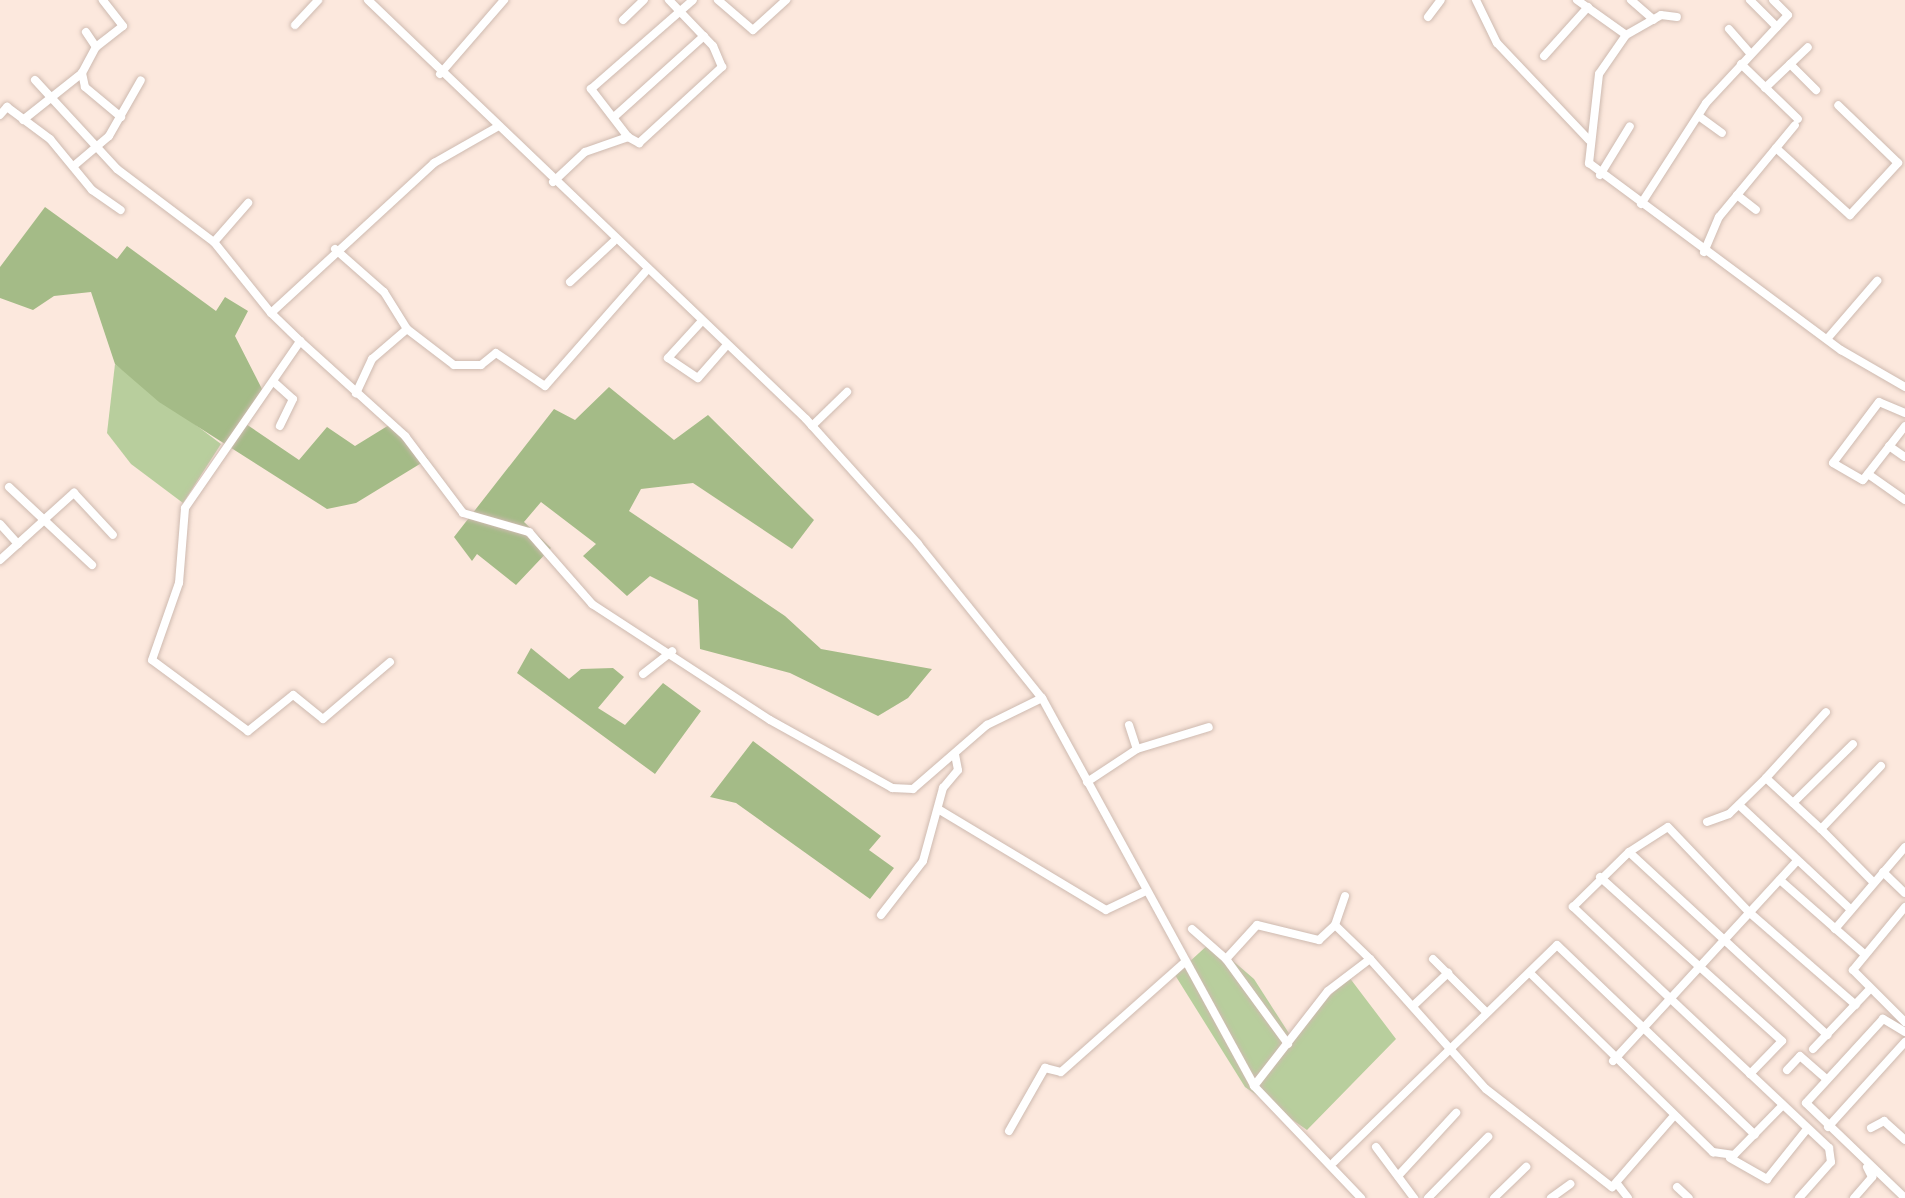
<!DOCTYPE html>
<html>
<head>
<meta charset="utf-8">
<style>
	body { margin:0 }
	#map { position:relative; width:1905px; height:1198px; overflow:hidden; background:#fce8dd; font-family:Overpass,sans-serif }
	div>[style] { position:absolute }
	.green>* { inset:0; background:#b8ce9d }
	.forest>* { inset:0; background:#a4bb87 }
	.roads { filter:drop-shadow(0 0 2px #cebab0) drop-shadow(0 0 2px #cebab0) }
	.street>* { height:8px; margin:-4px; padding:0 4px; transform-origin:4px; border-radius:4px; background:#fff }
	span { translate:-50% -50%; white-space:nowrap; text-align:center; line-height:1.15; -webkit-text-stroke:7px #fce8dd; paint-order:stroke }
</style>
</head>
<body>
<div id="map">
	<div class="green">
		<div style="clip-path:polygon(115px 364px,221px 444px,183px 503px,131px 464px,107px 433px)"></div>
		<div style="clip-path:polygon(1211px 942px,1254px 979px,1290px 1035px,1349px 977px,1396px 1039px,1307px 1130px,1245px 1087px,1175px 975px)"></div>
	</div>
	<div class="forest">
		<div style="clip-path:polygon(45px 207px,117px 259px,127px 246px,216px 311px,225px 297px,248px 311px,235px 336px,263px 391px,243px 422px,299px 460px,327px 427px,355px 446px,394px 422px,428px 459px,356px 503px,327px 509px,159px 402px,115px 364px,91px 292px,54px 296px,33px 310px,0 298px,0 267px)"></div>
		<div style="clip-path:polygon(609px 387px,674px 440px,708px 415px,814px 520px,792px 549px,693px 483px,641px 489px,629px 511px,785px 616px,821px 649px,932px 669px,908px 698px,878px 716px,790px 673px,700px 649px,698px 600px,650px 576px,627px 596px,583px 556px,596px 544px,541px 502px,524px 522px,551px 548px,516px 585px,477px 554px,472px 561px,454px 537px,554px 409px,575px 420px)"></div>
		<div style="clip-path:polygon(531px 648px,569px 679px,581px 669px,613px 668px,624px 677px,598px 708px,625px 725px,663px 683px,701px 711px,655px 774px,517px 673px)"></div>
		<div style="clip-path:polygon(753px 741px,881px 836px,869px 850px,894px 868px,870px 899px,736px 803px,710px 797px)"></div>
	</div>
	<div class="roads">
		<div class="street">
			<div style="left:368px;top:0;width:606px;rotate:43.73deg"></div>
			<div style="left:806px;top:419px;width:168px;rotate:48.1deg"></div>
			<div style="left:918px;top:544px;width:198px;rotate:51.2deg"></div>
			<div style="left:1042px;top:698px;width:442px;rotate:61.3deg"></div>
			<div style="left:1254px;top:1086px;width:155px;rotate:46.3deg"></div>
			<div style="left:718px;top:0;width:46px;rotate:40.6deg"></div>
			<div style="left:753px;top:30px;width:45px;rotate:-42.3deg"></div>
			<div style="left:1476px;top:0;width:48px;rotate:64deg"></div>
			<div style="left:1497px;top:43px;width:134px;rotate:46.5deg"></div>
			<div style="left:1577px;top:0;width:60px;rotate:35.5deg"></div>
			<div style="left:1626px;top:35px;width:47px;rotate:124.7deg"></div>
			<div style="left:1599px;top:74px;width:90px;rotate:96.4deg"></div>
			<div style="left:1589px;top:163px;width:314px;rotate:36.6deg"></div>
			<div style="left:1841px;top:350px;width:74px;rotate:30deg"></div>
			<div style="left:1631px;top:0;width:30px;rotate:41deg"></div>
			<div style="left:1750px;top:0;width:38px;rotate:45deg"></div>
			<div style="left:1428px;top:17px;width:21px;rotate:-53deg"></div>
			<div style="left:623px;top:20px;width:29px;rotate:-44deg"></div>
			<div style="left:295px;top:25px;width:34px;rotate:-47deg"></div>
			<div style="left:1729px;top:29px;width:33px;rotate:49deg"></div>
			<div style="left:1626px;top:35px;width:40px;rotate:-29.7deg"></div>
			<div style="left:1661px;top:15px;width:16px;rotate:7deg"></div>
			<div style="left:96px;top:47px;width:34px;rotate:-38deg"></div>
			<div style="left:123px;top:26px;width:33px;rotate:-128deg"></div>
			<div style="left:1544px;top:56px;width:66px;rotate:-48.1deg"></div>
			<div style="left:1741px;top:64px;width:79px;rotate:44deg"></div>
			<div style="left:1790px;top:64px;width:37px;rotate:45deg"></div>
			<div style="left:82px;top:73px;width:14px;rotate:78deg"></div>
			<div style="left:85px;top:87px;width:47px;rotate:39.8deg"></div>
			<div style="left:440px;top:74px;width:98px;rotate:-49.1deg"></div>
			<div style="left:35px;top:80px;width:121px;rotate:47.3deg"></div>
			<div style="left:117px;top:169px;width:121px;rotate:37deg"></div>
			<div style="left:214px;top:242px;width:91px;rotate:51.2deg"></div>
			<div style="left:1765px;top:88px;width:59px;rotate:-43.6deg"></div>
			<div style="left:0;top:115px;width:11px;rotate:-49deg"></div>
			<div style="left:7px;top:107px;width:54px;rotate:36.7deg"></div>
			<div style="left:50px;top:139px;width:66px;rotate:50.5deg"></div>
			<div style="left:92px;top:190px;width:35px;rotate:35deg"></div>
			<div style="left:614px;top:117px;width:121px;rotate:-42deg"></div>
			<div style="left:1700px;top:117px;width:27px;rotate:36deg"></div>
			<div style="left:23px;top:120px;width:75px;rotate:-38.5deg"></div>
			<div style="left:82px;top:73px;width:30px;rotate:-62deg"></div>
			<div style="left:96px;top:47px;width:18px;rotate:-124deg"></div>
			<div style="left:628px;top:137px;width:61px;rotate:-127.6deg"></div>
			<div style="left:591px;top:89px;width:135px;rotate:-41.1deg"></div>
			<div style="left:1776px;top:148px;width:100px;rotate:42.2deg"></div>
			<div style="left:1850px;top:215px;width:71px;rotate:-47.3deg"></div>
			<div style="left:1898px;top:163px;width:83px;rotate:-136deg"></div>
			<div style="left:76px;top:164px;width:43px;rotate:-40.3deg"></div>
			<div style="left:109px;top:136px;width:64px;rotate:-60.3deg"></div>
			<div style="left:1600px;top:175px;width:57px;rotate:-58.5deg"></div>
			<div style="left:553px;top:182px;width:44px;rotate:-43.2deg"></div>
			<div style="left:585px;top:152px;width:46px;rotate:-19.2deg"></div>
			<div style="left:628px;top:137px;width:13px;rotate:29deg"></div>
			<div style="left:639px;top:143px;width:113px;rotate:-42.5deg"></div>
			<div style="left:722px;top:67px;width:23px;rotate:-113deg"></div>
			<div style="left:713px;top:46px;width:64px;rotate:-133.7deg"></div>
			<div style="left:1737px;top:195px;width:24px;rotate:38deg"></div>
			<div style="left:1641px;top:204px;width:120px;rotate:-57.2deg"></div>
			<div style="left:1706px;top:103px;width:120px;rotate:-47deg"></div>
			<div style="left:1788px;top:15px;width:21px;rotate:-135deg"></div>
			<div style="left:214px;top:242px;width:52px;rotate:-48.9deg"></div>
			<div style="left:335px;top:249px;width:65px;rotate:41.3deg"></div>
			<div style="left:384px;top:292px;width:44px;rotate:58.1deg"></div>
			<div style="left:407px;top:329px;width:46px;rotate:139.4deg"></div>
			<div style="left:372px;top:359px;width:38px;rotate:115deg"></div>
			<div style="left:1704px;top:252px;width:38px;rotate:-67deg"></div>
			<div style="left:1719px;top:217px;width:119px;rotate:-50.4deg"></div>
			<div style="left:570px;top:282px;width:59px;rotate:-42.9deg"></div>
			<div style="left:701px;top:322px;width:49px;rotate:132.5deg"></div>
			<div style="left:668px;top:358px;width:36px;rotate:34deg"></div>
			<div style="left:698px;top:378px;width:44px;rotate:-48.7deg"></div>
			<div style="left:407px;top:329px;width:59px;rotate:37.5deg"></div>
			<div style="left:454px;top:365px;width:27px"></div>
			<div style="left:481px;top:365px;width:19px;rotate:-39deg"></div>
			<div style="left:496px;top:353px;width:59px;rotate:34deg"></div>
			<div style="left:545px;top:386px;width:152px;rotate:-48.7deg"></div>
			<div style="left:1827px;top:339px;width:77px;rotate:-49.2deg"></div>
			<div style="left:300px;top:341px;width:40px;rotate:-136deg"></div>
			<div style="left:271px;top:313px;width:222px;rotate:-42.6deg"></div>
			<div style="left:434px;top:163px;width:73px;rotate:-29.7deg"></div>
			<div style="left:275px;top:383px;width:24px;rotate:42deg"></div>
			<div style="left:293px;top:399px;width:30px;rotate:116deg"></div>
			<div style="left:1905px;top:413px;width:28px;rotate:-157deg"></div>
			<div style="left:1879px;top:402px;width:76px;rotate:127deg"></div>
			<div style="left:1833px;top:463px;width:34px;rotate:30deg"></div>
			<div style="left:1863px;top:480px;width:68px;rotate:-52.1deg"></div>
			<div style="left:812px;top:426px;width:49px;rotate:-44.2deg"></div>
			<div style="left:1889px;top:446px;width:19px;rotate:35deg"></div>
			<div style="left:1868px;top:474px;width:45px;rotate:35.1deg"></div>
			<div style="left:9px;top:487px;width:114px;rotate:43.2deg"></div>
			<div style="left:46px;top:518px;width:38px;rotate:-42deg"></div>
			<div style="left:74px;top:493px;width:57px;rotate:47.1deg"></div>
			<div style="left:0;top:524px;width:27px;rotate:48deg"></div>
			<div style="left:0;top:560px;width:57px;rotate:-42.1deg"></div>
			<div style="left:390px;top:662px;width:88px;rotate:139.6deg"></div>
			<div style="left:323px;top:719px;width:38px;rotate:-141deg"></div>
			<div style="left:293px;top:695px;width:58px;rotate:141.3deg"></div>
			<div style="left:248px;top:731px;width:119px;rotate:-143.5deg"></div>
			<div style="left:152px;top:660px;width:82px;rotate:-70.7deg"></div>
			<div style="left:179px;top:583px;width:75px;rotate:-85.4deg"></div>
			<div style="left:185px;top:508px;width:203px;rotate:-55.4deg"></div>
			<div style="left:300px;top:341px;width:142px;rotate:42.1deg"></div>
			<div style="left:405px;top:436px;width:96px;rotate:53deg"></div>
			<div style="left:463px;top:513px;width:69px;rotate:16.1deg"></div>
			<div style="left:529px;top:532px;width:96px;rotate:48.8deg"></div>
			<div style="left:592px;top:604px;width:212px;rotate:33.1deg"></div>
			<div style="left:770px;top:720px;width:140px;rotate:29.1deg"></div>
			<div style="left:892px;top:788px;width:21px;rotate:3deg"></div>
			<div style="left:913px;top:789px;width:98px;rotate:-40.9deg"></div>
			<div style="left:987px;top:725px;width:61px;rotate:-26.1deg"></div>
			<div style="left:643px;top:674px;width:37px;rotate:-38deg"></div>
			<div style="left:1129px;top:725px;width:25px;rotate:72deg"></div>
			<div style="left:1766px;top:778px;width:89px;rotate:-47.7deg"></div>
			<div style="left:1087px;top:782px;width:60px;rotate:-33.4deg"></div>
			<div style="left:1137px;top:749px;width:75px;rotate:-17deg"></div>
			<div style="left:1793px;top:803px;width:84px;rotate:-44.5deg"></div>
			<div style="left:1739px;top:805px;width:151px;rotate:43.1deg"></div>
			<div style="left:938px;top:809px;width:196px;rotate:31deg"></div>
			<div style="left:1106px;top:910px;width:44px;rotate:-25.4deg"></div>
			<div style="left:1707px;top:822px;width:23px;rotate:-20deg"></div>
			<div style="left:1729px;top:814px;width:52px;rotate:-44.2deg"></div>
			<div style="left:1766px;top:778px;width:75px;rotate:42.8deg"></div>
			<div style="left:1821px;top:829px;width:87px;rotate:-46.4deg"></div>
			<div style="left:1821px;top:829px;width:74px;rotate:45.5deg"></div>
			<div style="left:1629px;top:852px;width:270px;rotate:42.7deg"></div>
			<div style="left:1883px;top:872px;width:30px;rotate:44deg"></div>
			<div style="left:1600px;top:877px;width:245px;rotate:42deg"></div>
			<div style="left:1782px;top:1041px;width:46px;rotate:134.1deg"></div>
			<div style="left:1780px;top:880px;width:111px;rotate:41.3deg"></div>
			<div style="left:1345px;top:896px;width:31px;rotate:109deg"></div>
			<div style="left:1335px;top:925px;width:49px;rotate:44.2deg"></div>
			<div style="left:1905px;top:907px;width:82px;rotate:129.5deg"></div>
			<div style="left:1853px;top:970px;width:74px;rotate:45deg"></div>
			<div style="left:881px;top:915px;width:68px;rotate:-52.1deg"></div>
			<div style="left:923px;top:861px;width:76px;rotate:-74.7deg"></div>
			<div style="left:943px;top:788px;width:23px;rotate:-50deg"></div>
			<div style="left:958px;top:770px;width:15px;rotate:-101deg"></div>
			<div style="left:1192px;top:929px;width:45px;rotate:41.4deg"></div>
			<div style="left:1835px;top:929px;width:108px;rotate:-49.5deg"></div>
			<div style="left:1433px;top:959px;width:75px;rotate:45deg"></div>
			<div style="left:1531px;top:974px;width:255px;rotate:44.4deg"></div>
			<div style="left:1713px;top:1152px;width:21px;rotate:8deg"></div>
			<div style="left:1734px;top:1155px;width:70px;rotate:-45.6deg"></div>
			<div style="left:1414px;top:1005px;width:47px;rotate:-43.3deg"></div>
			<div style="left:1905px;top:1032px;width:26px;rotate:-149deg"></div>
			<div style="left:1883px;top:1019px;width:114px;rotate:132.5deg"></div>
			<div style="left:1806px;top:1103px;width:137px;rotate:43.8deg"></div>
			<div style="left:1288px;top:1044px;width:105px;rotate:-126.1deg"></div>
			<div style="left:1226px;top:959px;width:46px;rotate:-47.6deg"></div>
			<div style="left:1257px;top:925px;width:64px;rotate:13.6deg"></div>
			<div style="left:1319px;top:940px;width:22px;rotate:-43deg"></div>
			<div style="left:1813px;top:1049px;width:81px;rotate:-46.5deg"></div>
			<div style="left:1613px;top:1061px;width:270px;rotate:-47.4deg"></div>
			<div style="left:1787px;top:1070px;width:19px;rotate:-47deg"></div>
			<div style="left:1800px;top:1056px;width:33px;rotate:41deg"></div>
			<div style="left:1254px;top:1086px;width:120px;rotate:-52.1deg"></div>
			<div style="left:1328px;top:991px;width:53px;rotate:-37.3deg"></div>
			<div style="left:1370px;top:959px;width:174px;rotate:48.3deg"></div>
			<div style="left:1486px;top:1089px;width:160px;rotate:37.9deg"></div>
			<div style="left:1612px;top:1187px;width:91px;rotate:-49deg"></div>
			<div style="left:1828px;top:1127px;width:115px;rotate:-47.8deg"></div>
			<div style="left:1871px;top:1128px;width:15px;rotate:-28deg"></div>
			<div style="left:1884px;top:1121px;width:28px;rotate:42deg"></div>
			<div style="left:1009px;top:1131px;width:73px;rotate:-60.3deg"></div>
			<div style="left:1045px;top:1068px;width:16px;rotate:14deg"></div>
			<div style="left:1061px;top:1072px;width:166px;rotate:-41.6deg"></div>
			<div style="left:1376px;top:1147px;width:64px;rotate:53.3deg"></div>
			<div style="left:1730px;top:1158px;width:43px;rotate:29.6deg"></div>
			<div style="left:1767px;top:1179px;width:64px;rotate:-51.3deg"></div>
			<div style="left:1334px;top:1162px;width:311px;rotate:-44.2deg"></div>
			<div style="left:1557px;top:945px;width:274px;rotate:43.8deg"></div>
			<div style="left:1398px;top:1176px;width:86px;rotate:-47.4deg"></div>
			<div style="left:1618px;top:1185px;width:16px;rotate:52deg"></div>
			<div style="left:1677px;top:1187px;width:16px;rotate:43deg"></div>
			<div style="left:1428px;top:1198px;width:86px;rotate:-45.5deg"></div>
			<div style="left:1494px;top:1198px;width:45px;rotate:-44.1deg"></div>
			<div style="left:1551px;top:1198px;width:24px;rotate:-36deg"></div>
			<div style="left:1799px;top:1198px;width:48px;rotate:-48.4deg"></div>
			<div style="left:1831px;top:1162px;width:14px;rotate:-98deg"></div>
			<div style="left:1829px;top:1148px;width:352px;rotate:-136.7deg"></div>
			<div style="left:1573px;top:907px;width:78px;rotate:-44.5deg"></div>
			<div style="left:1629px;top:852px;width:46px;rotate:-32.7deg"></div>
			<div style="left:1668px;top:827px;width:119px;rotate:46.4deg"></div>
			<div style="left:1750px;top:913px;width:140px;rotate:41deg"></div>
			<div style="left:1854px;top:1198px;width:28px;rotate:-49deg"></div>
			<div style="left:1872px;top:1177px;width:11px;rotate:-117deg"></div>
		</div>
	</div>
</div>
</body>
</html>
